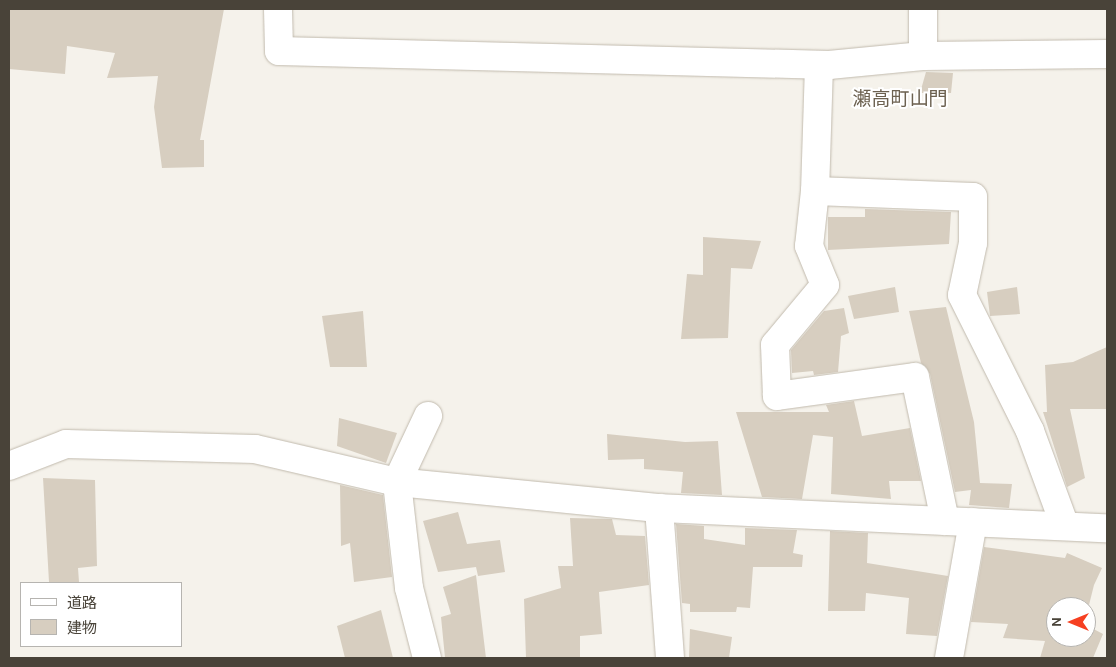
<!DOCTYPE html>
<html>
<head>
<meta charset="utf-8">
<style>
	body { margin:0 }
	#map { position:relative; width:1116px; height:667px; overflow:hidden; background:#f5f2eb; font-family:Karla,"Noto Sans JP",sans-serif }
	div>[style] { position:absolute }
	.building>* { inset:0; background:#d7cec0 }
	.roads { filter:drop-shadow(0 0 1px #c1baad) drop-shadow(0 0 1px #c1baad) }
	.street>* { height:28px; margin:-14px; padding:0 14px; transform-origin:14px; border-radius:14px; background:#fff }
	span { translate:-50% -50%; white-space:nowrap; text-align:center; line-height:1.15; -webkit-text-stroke:4px #fff; paint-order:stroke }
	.quarter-label { font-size:19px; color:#6c6150 }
	.frame { position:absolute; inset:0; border:10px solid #494339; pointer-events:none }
	.legend { position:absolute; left:20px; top:582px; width:162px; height:65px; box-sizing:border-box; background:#fff; border:1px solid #b6b4b0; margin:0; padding:6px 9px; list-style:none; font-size:15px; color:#494339 }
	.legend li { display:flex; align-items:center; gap:10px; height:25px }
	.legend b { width:25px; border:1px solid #b6b4b0 }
	.north { position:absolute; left:1046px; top:597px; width:50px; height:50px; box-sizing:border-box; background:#fff; border:1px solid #b6b4b0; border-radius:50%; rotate:270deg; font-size:14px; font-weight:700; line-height:20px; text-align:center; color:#494339 }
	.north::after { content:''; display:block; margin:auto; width:18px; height:22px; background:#f64021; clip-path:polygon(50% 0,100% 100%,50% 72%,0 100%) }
</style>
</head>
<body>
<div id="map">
	<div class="building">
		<div style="clip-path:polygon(9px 9px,224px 9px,200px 140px,204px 140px,204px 167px,162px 168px,154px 107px,158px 76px,107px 78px,115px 53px,67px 46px,65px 74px,9px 69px)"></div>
		<div style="clip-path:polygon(926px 72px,953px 73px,951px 93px,920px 93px)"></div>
		<div style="clip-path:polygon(865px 209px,951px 212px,949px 244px,828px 250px,828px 217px,865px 217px)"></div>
		<div style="clip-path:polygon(703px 237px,761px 241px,752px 269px,731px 268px,728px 338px,681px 339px,687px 274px,703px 275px)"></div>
		<div style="clip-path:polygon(895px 287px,899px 312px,854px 319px,848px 296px)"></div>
		<div style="clip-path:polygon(1017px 287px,1020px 314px,990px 316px,987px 292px)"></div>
		<div style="clip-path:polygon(946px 307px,974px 422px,980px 483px,1012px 484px,1009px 508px,969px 505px,971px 490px,955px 492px,930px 374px,921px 363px,909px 311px)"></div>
		<div style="clip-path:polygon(844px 308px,849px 333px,841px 336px,838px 372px,814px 375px,813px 371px,792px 373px,791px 350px,824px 311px)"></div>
		<div style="clip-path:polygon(363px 311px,367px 367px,330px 367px,322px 316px)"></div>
		<div style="clip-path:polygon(1107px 347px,1107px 409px,1070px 409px,1085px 478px,1067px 487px,1043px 412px,1047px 412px,1045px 365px,1073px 362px)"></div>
		<div style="clip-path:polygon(854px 401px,862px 436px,910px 428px,921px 481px,889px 481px,891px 499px,831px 494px,833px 437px,813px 435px,802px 499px,762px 497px,736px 412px,829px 412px,826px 405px)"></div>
		<div style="clip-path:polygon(339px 418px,397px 433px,386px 463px,337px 446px)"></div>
		<div style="clip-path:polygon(607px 434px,685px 442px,718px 441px,722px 495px,681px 493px,683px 472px,644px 469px,644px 459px,608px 460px)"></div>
		<div style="clip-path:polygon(43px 478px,95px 480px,97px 566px,78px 568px,79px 582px,49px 582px)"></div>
		<div style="clip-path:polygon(340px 485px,383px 495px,392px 577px,354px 582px,350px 543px,341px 546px)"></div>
		<div style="clip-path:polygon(458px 512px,467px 544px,500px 540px,505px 572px,478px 576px,476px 567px,438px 572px,423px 521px)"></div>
		<div style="clip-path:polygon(570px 518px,612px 519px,616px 535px,645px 536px,649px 585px,599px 592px,602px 634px,580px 636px,580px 658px,526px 658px,524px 599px,561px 588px,558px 566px,573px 566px)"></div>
		<div style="clip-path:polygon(676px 524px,704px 526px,704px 539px,745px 545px,745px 528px,797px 530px,793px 553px,803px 555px,802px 567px,753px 567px,750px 608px,737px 607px,736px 612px,690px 612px,690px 604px,682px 603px)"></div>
		<div style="clip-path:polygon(830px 531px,868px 533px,867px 563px,948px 576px,937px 636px,906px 634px,909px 598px,866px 593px,865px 611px,828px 611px)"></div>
		<div style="clip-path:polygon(984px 547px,1065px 558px,1067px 553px,1102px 568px,1094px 585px,1086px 617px,1086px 607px,1056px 607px,1056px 637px,1086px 637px,1086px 625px,1103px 634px,1093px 658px,1040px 658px,1045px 641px,1003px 638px,1008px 624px,971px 622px)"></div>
		<div style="clip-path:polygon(476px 575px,486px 658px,445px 658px,441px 617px,451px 614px,443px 587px)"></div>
		<div style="clip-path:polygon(381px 610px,393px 658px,345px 658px,337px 626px)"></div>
		<div style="clip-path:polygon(690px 629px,732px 637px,729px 658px,689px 658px)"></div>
	</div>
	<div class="roads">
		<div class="street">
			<div style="left:278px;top:9px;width:42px;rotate:88.6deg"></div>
			<div style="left:279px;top:51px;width:550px;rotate:1.46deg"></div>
			<div style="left:829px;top:65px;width:94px;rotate:-5.5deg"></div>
			<div style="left:923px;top:56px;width:184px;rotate:-0.6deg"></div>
			<div style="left:923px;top:9px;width:47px;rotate:90deg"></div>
			<div style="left:819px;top:65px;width:126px;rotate:91.8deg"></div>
			<div style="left:815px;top:191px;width:55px;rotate:96.2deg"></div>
			<div style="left:809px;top:246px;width:42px;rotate:67.7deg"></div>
			<div style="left:825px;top:285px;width:78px;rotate:129.8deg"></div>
			<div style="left:775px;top:345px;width:51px;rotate:87.8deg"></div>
			<div style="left:777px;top:396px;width:139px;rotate:-7.8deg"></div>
			<div style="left:915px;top:377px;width:147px;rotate:78.2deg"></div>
			<div style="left:815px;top:191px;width:158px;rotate:2.2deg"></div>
			<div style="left:973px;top:197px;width:46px;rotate:90deg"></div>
			<div style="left:973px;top:243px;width:53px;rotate:101.9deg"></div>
			<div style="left:962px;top:295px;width:152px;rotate:63.4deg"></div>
			<div style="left:1030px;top:431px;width:101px;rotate:69.8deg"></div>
			<div style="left:9px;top:466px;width:61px;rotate:-21.1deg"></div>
			<div style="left:66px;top:444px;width:189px;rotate:1.5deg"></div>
			<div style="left:255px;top:449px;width:146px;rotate:13.1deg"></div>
			<div style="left:397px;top:482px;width:263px;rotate:5.7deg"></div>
			<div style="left:659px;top:508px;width:448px;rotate:2.6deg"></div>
			<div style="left:659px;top:508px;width:150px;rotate:85.8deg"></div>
			<div style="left:427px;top:658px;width:72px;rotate:-104.4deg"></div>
			<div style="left:409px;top:588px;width:107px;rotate:-96.5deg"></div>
			<div style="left:397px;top:482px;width:73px;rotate:-64.8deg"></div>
			<div style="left:949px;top:658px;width:138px;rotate:-80deg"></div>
		</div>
	</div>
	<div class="quarter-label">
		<span style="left:900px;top:100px">瀬高町山門</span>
	</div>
	<div class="frame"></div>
	<ul class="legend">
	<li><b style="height:6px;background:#fff"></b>道路</li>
	<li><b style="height:14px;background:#d7cec0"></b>建物</li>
	</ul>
	<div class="north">N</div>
</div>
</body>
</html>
